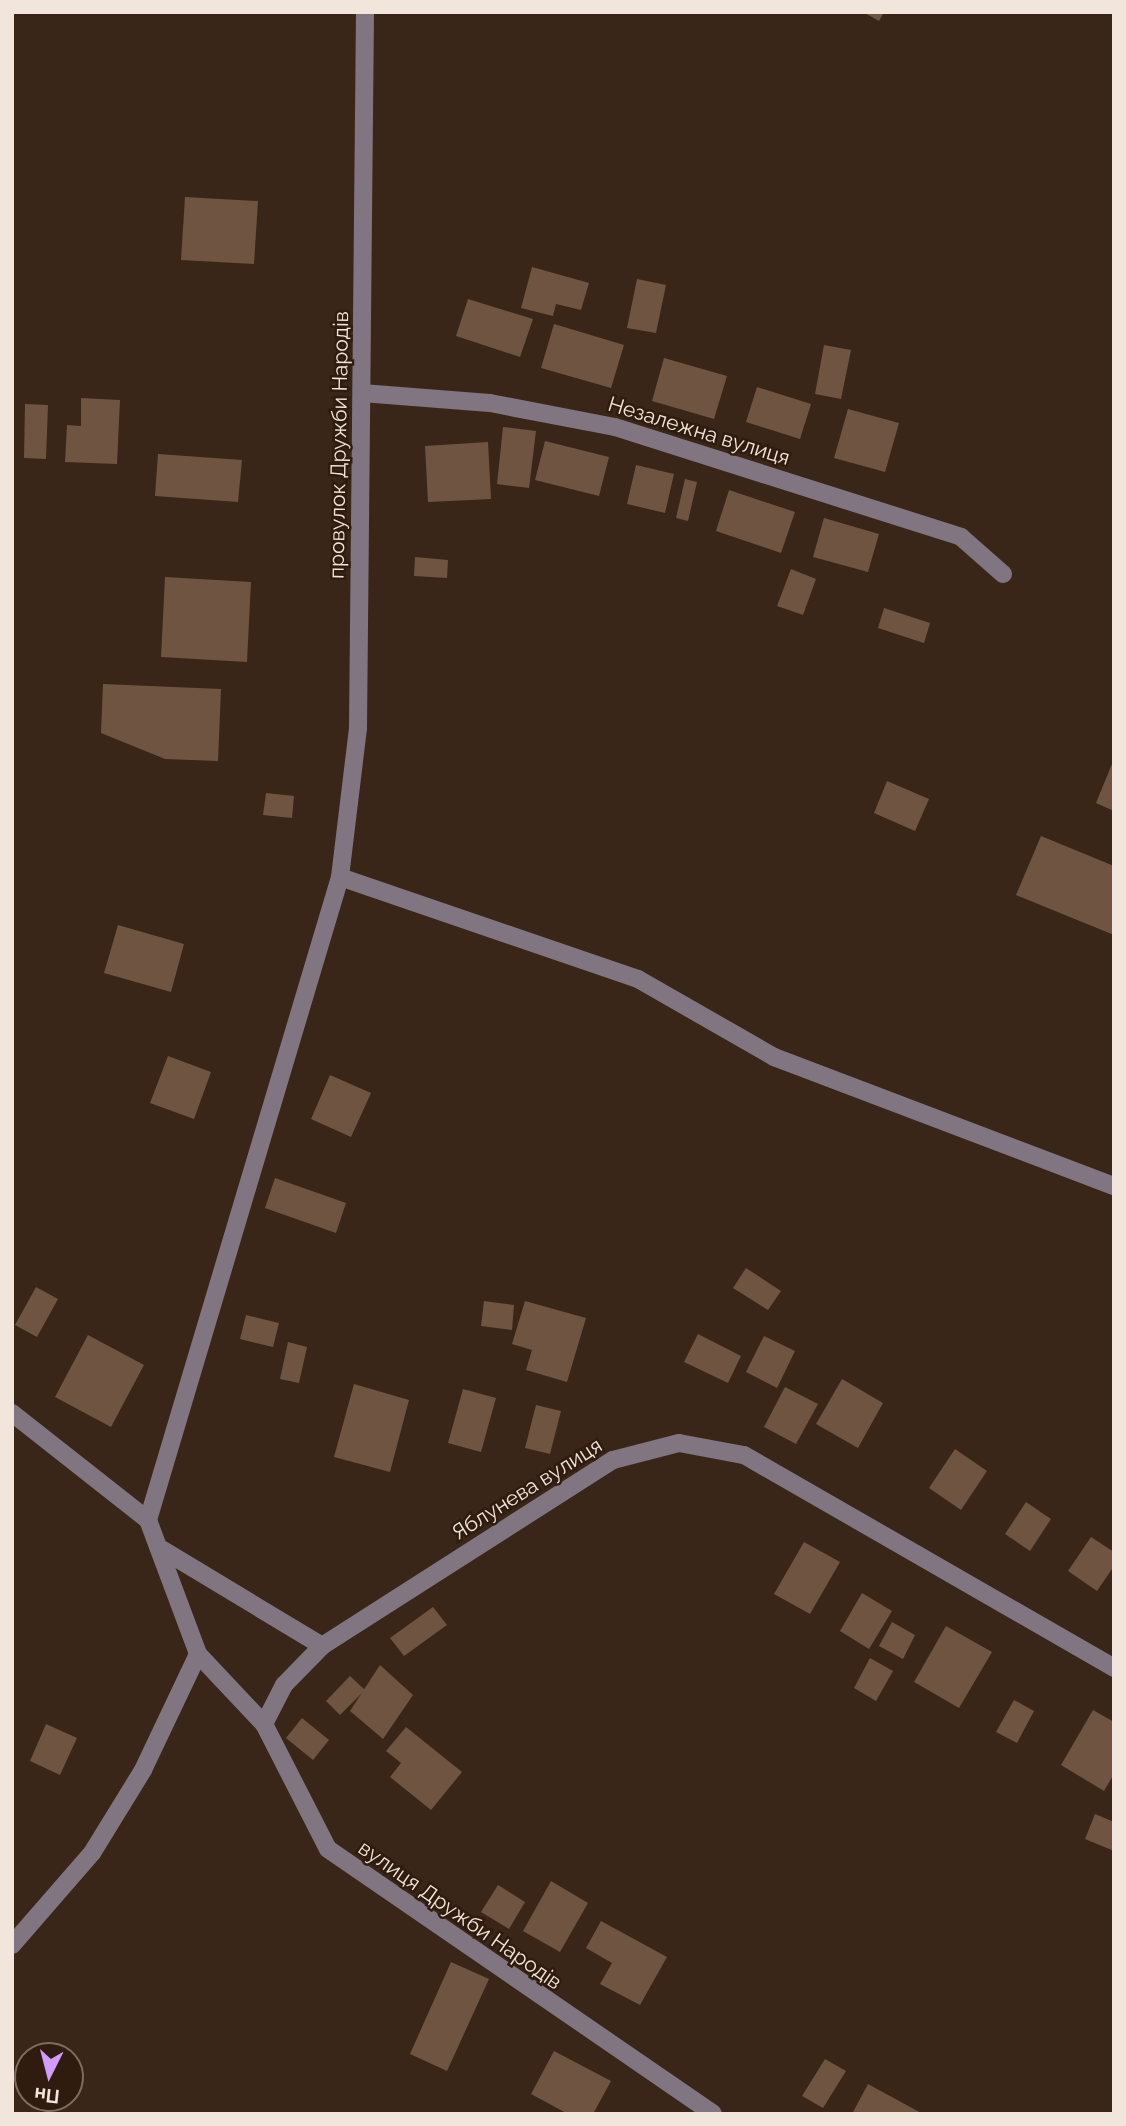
<!DOCTYPE html>
<html>
<head>
<meta charset="utf-8">
<style>
	body { margin:0 }
	#map { position:relative; width:1126px; height:2126px; overflow:hidden; background:#392618; font-family:Raleway,sans-serif }
	div>[style] { position:absolute }
	.building>* { inset:0; background:#6f5441 }
	.minor>* { height:18px; margin:-9px; padding:0 9px; transform-origin:9px; border-radius:9px; background:#807580 }
	span { translate:-50% -50%; white-space:nowrap; text-align:center; line-height:1.15; -webkit-text-stroke:5px #2f1c0e; paint-order:stroke }
	.street-label { font-size:21px; color:#f2e5dc }
	.frame { position:absolute; inset:0; border:14px solid #f2e5dc; pointer-events:none }
	.north { position:absolute; left:14px; top:2042px; width:70px; height:70px; box-sizing:border-box; background:#2f1c0e; border:2px solid #7d6c60; border-radius:50%; rotate:186deg; font-size:19px; font-weight:700; line-height:28px; text-align:center; color:#f2e5dc }
	.north::after { content:''; display:block; margin:auto; width:24px; height:32px; background:#d29cfd; clip-path:polygon(50% 0,100% 100%,50% 72%,0 100%) }
</style>
</head>
<body>
<div id="map">
	<div class="building">
		<div style="clip-path:polygon(863px 12px,884px 12px,879px 21px)"></div>
		<div style="clip-path:polygon(185px 197px,258px 201px,254px 264px,181px 260px)"></div>
		<div style="clip-path:polygon(532px 267px,589px 283px,581px 310px,556px 304px,553px 316px,521px 308px)"></div>
		<div style="clip-path:polygon(637px 279px,666px 285px,656px 333px,627px 328px)"></div>
		<div style="clip-path:polygon(468px 299px,533px 319px,520px 357px,456px 336px)"></div>
		<div style="clip-path:polygon(554px 324px,624px 345px,611px 388px,541px 368px)"></div>
		<div style="clip-path:polygon(824px 345px,851px 350px,841px 399px,815px 394px)"></div>
		<div style="clip-path:polygon(664px 358px,727px 376px,714px 419px,652px 401px)"></div>
		<div style="clip-path:polygon(757px 387px,811px 404px,800px 439px,746px 422px)"></div>
		<div style="clip-path:polygon(81px 398px,120px 400px,117px 464px,65px 462px,67px 425px,81px 426px)"></div>
		<div style="clip-path:polygon(25px 404px,48px 405px,46px 459px,24px 458px)"></div>
		<div style="clip-path:polygon(848px 409px,899px 423px,885px 472px,834px 458px)"></div>
		<div style="clip-path:polygon(503px 427px,536px 431px,529px 488px,497px 484px)"></div>
		<div style="clip-path:polygon(545px 441px,609px 457px,599px 496px,535px 480px)"></div>
		<div style="clip-path:polygon(488px 442px,491px 499px,428px 502px,425px 446px)"></div>
		<div style="clip-path:polygon(158px 454px,242px 460px,238px 502px,155px 496px)"></div>
		<div style="clip-path:polygon(636px 465px,674px 474px,665px 513px,627px 504px)"></div>
		<div style="clip-path:polygon(685px 479px,697px 482px,688px 521px,676px 518px)"></div>
		<div style="clip-path:polygon(729px 490px,795px 512px,781px 553px,716px 531px)"></div>
		<div style="clip-path:polygon(824px 518px,879px 534px,868px 572px,813px 557px)"></div>
		<div style="clip-path:polygon(415px 557px,448px 560px,447px 578px,414px 576px)"></div>
		<div style="clip-path:polygon(791px 569px,816px 579px,803px 615px,777px 606px)"></div>
		<div style="clip-path:polygon(165px 577px,251px 582px,247px 662px,161px 657px)"></div>
		<div style="clip-path:polygon(884px 608px,930px 623px,924px 643px,878px 628px)"></div>
		<div style="clip-path:polygon(103px 684px,221px 689px,218px 761px,165px 759px,101px 733px)"></div>
		<div style="clip-path:polygon(1114px 759px,1114px 811px,1096px 803px)"></div>
		<div style="clip-path:polygon(887px 781px,929px 799px,915px 831px,874px 813px)"></div>
		<div style="clip-path:polygon(266px 793px,294px 796px,292px 818px,263px 815px)"></div>
		<div style="clip-path:polygon(1041px 836px,1114px 866px,1114px 935px,1016px 895px)"></div>
		<div style="clip-path:polygon(118px 925px,184px 944px,171px 992px,104px 973px)"></div>
		<div style="clip-path:polygon(168px 1056px,211px 1072px,194px 1119px,150px 1103px)"></div>
		<div style="clip-path:polygon(330px 1075px,371px 1093px,351px 1137px,311px 1119px)"></div>
		<div style="clip-path:polygon(275px 1178px,346px 1203px,336px 1233px,265px 1208px)"></div>
		<div style="clip-path:polygon(746px 1268px,781px 1291px,768px 1310px,733px 1288px)"></div>
		<div style="clip-path:polygon(36px 1287px,58px 1299px,37px 1337px,15px 1325px)"></div>
		<div style="clip-path:polygon(484px 1301px,514px 1305px,512px 1330px,481px 1326px)"></div>
		<div style="clip-path:polygon(525px 1301px,586px 1318px,567px 1382px,526px 1370px,532px 1350px,512px 1344px)"></div>
		<div style="clip-path:polygon(246px 1315px,279px 1323px,273px 1347px,240px 1339px)"></div>
		<div style="clip-path:polygon(698px 1334px,741px 1356px,728px 1383px,684px 1362px)"></div>
		<div style="clip-path:polygon(88px 1335px,144px 1365px,111px 1427px,55px 1397px)"></div>
		<div style="clip-path:polygon(764px 1336px,795px 1351px,777px 1388px,746px 1372px)"></div>
		<div style="clip-path:polygon(288px 1342px,307px 1347px,299px 1383px,280px 1379px)"></div>
		<div style="clip-path:polygon(842px 1379px,883px 1403px,858px 1448px,816px 1424px)"></div>
		<div style="clip-path:polygon(354px 1384px,409px 1400px,390px 1472px,334px 1457px)"></div>
		<div style="clip-path:polygon(785px 1387px,818px 1404px,796px 1444px,764px 1427px)"></div>
		<div style="clip-path:polygon(463px 1389px,496px 1398px,481px 1452px,448px 1443px)"></div>
		<div style="clip-path:polygon(536px 1405px,561px 1411px,550px 1454px,525px 1448px)"></div>
		<div style="clip-path:polygon(955px 1449px,987px 1471px,961px 1510px,929px 1488px)"></div>
		<div style="clip-path:polygon(1026px 1502px,1051px 1519px,1030px 1551px,1005px 1534px)"></div>
		<div style="clip-path:polygon(1091px 1537px,1114px 1552px,1114px 1566px,1097px 1591px,1068px 1571px)"></div>
		<div style="clip-path:polygon(804px 1542px,840px 1562px,810px 1614px,774px 1594px)"></div>
		<div style="clip-path:polygon(862px 1593px,892px 1611px,869px 1649px,840px 1631px)"></div>
		<div style="clip-path:polygon(433px 1607px,447px 1625px,404px 1656px,390px 1638px)"></div>
		<div style="clip-path:polygon(892px 1622px,915px 1635px,903px 1659px,879px 1646px)"></div>
		<div style="clip-path:polygon(946px 1626px,992px 1652px,959px 1708px,914px 1682px)"></div>
		<div style="clip-path:polygon(870px 1658px,893px 1671px,876px 1701px,854px 1688px)"></div>
		<div style="clip-path:polygon(380px 1665px,413px 1695px,383px 1739px,350px 1711px)"></div>
		<div style="clip-path:polygon(350px 1676px,365px 1690px,340px 1715px,326px 1701px)"></div>
		<div style="clip-path:polygon(1014px 1700px,1034px 1711px,1017px 1743px,996px 1732px)"></div>
		<div style="clip-path:polygon(1093px 1710px,1114px 1722px,1114px 1774px,1104px 1791px,1061px 1765px)"></div>
		<div style="clip-path:polygon(302px 1718px,329px 1740px,313px 1760px,286px 1738px)"></div>
		<div style="clip-path:polygon(46px 1724px,77px 1738px,60px 1775px,30px 1761px)"></div>
		<div style="clip-path:polygon(406px 1727px,462px 1772px,431px 1810px,390px 1777px,401px 1763px,386px 1751px)"></div>
		<div style="clip-path:polygon(1095px 1814px,1114px 1822px,1114px 1851px,1085px 1839px)"></div>
		<div style="clip-path:polygon(551px 1881px,588px 1903px,560px 1952px,523px 1931px)"></div>
		<div style="clip-path:polygon(498px 1885px,525px 1902px,509px 1929px,481px 1912px)"></div>
		<div style="clip-path:polygon(601px 1921px,667px 1957px,640px 2005px,600px 1984px,612px 1963px,586px 1948px)"></div>
		<div style="clip-path:polygon(451px 1962px,489px 1979px,447px 2071px,410px 2054px)"></div>
		<div style="clip-path:polygon(554px 2051px,611px 2081px,593px 2114px,568px 2114px,531px 2094px)"></div>
		<div style="clip-path:polygon(825px 2059px,846px 2071px,823px 2108px,802px 2096px)"></div>
		<div style="clip-path:polygon(868px 2084px,923px 2114px,852px 2114px)"></div>
	</div>
	<div class="minor">
		<div style="left:362px;top:393px;width:128px;rotate:4.5deg"></div>
		<div style="left:490px;top:403px;width:127px;rotate:10.9deg"></div>
		<div style="left:615px;top:427px;width:363px;rotate:17.6deg"></div>
		<div style="left:961px;top:537px;width:56px;rotate:41.4deg"></div>
		<div style="left:340px;top:877px;width:315px;rotate:18.9deg"></div>
		<div style="left:638px;top:979px;width:157px;rotate:29.8deg"></div>
		<div style="left:774px;top:1057px;width:364px;rotate:20.8deg"></div>
		<div style="left:12px;top:1413px;width:173px;rotate:38.2deg"></div>
		<div style="left:148px;top:1520px;width:143px;rotate:69.5deg"></div>
		<div style="left:198px;top:1654px;width:96px;rotate:46.7deg"></div>
		<div style="left:264px;top:1724px;width:140px;rotate:62.9deg"></div>
		<div style="left:328px;top:1849px;width:467px;rotate:34.5deg"></div>
		<div style="left:148px;top:1520px;width:671px;rotate:-73.37deg"></div>
		<div style="left:340px;top:877px;width:150px;rotate:-83.1deg"></div>
		<div style="left:358px;top:728px;width:716px;rotate:-89.44deg"></div>
		<div style="left:163px;top:1550px;width:186px;rotate:31.1deg"></div>
		<div style="left:264px;top:1724px;width:44px;rotate:-62.9deg"></div>
		<div style="left:284px;top:1685px;width:54px;rotate:-45.7deg"></div>
		<div style="left:322px;top:1646px;width:345px;rotate:-32.6deg"></div>
		<div style="left:613px;top:1460px;width:68px;rotate:-14.4deg"></div>
		<div style="left:679px;top:1443px;width:66px;rotate:10.5deg"></div>
		<div style="left:744px;top:1455px;width:427px;rotate:29.9deg"></div>
		<div style="left:12px;top:1945px;width:122px;rotate:-49deg"></div>
		<div style="left:92px;top:1853px;width:97px;rotate:-58.4deg"></div>
		<div style="left:143px;top:1770px;width:128px;rotate:-64.6deg"></div>
	</div>
	<div class="street-label">
		<span style="left:699px;top:431px;rotate:17deg">Незалежна вулиця</span>
		<span style="left:339px;top:445px;rotate:-89deg">провулок Дружби Народів</span>
		<span style="left:527px;top:1489px;rotate:-32deg">Яблунева вулиця</span>
		<span style="left:460px;top:1915px;rotate:35deg">вулиця Дружби Народів</span>
	</div>
	<div class="frame"></div>
	<div class="north">Пн</div>
</div>
</body>
</html>
